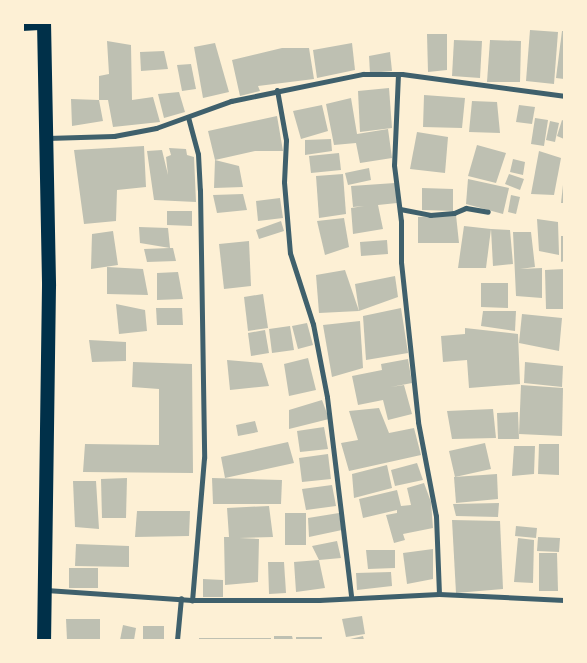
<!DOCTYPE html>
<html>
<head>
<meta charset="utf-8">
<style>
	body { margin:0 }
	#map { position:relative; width:587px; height:663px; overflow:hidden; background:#fdf0d5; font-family:Figtree,sans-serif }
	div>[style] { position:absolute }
	.building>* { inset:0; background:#bec0b2 }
	.minor>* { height:5px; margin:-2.5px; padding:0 2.5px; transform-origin:2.5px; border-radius:2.5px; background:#3f606c }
	.trunk>* { height:14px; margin:-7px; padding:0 7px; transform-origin:7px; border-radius:7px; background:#003049 }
	span { translate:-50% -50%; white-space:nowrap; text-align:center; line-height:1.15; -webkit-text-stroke:4px #fdf0d5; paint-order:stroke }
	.frame { position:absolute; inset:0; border:24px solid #fdf0d5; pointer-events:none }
</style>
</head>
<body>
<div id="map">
	<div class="building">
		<div style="clip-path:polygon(530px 30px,558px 32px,554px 84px,526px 81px)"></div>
		<div style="clip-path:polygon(562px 31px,564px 31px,564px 79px,556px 78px)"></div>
		<div style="clip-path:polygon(427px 34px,447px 34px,447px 70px,428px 72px)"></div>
		<div style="clip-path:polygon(454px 40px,482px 41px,480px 78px,452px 76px)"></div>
		<div style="clip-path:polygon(490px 40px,521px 41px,520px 82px,487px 82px)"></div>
		<div style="clip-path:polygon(107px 41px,131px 45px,132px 100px,153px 97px,160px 122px,113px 127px,108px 100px,99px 100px,103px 121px,72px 126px,71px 99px,99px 100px,99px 76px,109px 74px)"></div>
		<div style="clip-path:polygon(215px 43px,229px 92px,203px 98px,194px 47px)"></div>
		<div style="clip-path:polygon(352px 43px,355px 70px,317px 78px,313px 50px)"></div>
		<div style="clip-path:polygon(282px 48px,309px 48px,314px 79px,258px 86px,260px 91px,240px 96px,232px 60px)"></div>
		<div style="clip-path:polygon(164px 51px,168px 69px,141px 71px,140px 52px)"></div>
		<div style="clip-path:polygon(390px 52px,392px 71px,370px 73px,369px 56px)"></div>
		<div style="clip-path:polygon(191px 64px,196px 89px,182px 91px,177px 65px)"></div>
		<div style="clip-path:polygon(389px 88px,392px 128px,360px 132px,358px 91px)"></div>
		<div style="clip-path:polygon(179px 92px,185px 112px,164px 118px,158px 94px)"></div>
		<div style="clip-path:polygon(424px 95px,465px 98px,462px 128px,423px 127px)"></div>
		<div style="clip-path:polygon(351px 98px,357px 134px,388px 129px,392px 158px,360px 163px,356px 143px,334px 145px,326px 104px)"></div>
		<div style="clip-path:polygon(472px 101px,497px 102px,500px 133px,469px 132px)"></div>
		<div style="clip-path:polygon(322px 105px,328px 131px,301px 139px,293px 111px)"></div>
		<div style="clip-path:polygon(519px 105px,535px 107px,532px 124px,516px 122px)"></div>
		<div style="clip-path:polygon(277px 116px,283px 151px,255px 151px,215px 160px,239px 166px,243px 187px,214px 188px,215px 160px,208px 131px)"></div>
		<div style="clip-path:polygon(535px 118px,548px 120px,544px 146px,531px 144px)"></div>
		<div style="clip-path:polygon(562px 120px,564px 121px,564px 139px,557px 136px)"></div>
		<div style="clip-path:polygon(550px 121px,559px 123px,555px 142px,546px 140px)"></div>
		<div style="clip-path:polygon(417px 132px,448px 137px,445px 173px,410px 169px)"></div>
		<div style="clip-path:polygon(331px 139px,332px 151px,305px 155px,305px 140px)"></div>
		<div style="clip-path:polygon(477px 145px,506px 153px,496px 183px,468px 176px)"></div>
		<div style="clip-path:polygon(144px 146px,146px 187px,117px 190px,116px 221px,84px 224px,74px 150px)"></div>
		<div style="clip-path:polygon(169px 148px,186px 149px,187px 155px,194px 157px,196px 202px,154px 200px,147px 151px,162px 150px,168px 175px,166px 157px,171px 155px)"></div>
		<div style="clip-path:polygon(539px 151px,561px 158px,554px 195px,531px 194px)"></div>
		<div style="clip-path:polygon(339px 153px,341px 170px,311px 173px,309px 156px)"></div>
		<div style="clip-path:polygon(513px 159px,525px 162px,523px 175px,510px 172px)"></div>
		<div style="clip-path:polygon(369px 168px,371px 180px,348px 185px,345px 173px)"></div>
		<div style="clip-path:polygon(343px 174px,346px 214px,319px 218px,316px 176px)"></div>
		<div style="clip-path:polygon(509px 174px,524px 179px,520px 190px,505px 184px)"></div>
		<div style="clip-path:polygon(468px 179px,509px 188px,503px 214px,466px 204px)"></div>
		<div style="clip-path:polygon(395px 183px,397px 203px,378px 205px,383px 229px,353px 234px,351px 208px,364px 206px,353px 207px,351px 186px)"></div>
		<div style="clip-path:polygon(563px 185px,564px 185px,564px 203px,561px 203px)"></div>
		<div style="clip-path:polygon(422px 188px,453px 189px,453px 211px,422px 210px)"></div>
		<div style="clip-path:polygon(243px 194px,247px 210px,217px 213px,213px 195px)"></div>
		<div style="clip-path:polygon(511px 195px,520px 197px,516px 214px,508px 212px)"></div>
		<div style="clip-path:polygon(280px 198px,283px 218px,258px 221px,256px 201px)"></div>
		<div style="clip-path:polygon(167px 211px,192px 211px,192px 226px,167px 225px)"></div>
		<div style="clip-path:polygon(456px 215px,459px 243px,418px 243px,418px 217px)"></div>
		<div style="clip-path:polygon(344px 218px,349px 247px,325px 255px,317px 221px)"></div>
		<div style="clip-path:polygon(537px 219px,558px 222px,559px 255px,539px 251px)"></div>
		<div style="clip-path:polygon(281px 221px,284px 231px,259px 239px,256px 230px)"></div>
		<div style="clip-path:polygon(464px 226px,491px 229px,486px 268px,458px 268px)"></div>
		<div style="clip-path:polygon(139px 227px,168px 228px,170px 248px,140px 243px)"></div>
		<div style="clip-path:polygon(491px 229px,510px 230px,513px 264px,493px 266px)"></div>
		<div style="clip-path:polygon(113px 231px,118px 265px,91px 269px,92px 234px)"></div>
		<div style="clip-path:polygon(513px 232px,531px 232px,535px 267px,520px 269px,542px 268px,542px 298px,516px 296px)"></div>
		<div style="clip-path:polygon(561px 236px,564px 236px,564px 261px,561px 262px)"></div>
		<div style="clip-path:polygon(387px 240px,388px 254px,361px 256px,360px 242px)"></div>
		<div style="clip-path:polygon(249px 241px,251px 286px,224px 289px,219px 244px)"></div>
		<div style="clip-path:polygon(170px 248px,173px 248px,176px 261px,147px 262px,144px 249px)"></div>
		<div style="clip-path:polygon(107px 267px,143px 269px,148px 295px,107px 294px)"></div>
		<div style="clip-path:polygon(564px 269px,564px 309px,546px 309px,545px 270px)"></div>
		<div style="clip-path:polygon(345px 270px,359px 311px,319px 313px,316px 275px)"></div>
		<div style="clip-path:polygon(178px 272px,183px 299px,157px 300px,157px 273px)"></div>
		<div style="clip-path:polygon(395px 276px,398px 297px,359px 311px,355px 284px)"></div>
		<div style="clip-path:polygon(481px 283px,508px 283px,508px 308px,481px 307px)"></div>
		<div style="clip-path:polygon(263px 294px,268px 328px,248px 331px,244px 297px)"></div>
		<div style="clip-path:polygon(116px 304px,145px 310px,147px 331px,119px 334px)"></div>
		<div style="clip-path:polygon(156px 308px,182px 308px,183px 325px,157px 325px)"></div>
		<div style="clip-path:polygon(401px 308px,408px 353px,366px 360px,363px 316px)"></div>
		<div style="clip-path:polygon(483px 311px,516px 311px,515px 331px,481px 326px)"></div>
		<div style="clip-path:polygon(522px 314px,562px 318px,559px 351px,519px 343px)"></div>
		<div style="clip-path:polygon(360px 321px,363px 368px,332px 377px,323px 325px)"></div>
		<div style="clip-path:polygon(307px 323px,313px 345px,298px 349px,292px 326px)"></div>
		<div style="clip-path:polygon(290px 326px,294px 350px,272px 353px,269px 329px)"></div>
		<div style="clip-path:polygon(465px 328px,518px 334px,520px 384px,469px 388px,467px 360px,443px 362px,441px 336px,465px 334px)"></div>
		<div style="clip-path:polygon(265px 330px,269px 353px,251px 356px,248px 333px)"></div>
		<div style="clip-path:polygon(89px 340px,126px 342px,126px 361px,92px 362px)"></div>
		<div style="clip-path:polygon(308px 358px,316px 390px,289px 396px,284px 364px)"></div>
		<div style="clip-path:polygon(408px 359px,412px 383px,391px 387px,404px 385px,412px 414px,388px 420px,383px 400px,358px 405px,352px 376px,382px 370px,381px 364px)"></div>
		<div style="clip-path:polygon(227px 360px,262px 363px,269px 386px,230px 390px)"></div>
		<div style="clip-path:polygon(133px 362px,192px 364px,193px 473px,83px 472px,85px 444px,159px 445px,159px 389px,132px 387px)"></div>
		<div style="clip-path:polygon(525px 362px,563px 366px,562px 387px,524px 383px)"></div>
		<div style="clip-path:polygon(521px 385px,563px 388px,562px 436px,519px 434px)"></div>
		<div style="clip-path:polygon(322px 400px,329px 419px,289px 429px,289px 410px)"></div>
		<div style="clip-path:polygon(379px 408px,389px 433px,414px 428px,421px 455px,349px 471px,341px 443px,358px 440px,349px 411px)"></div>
		<div style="clip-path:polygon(493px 409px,496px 438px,452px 439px,447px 411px)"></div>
		<div style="clip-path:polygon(518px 412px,519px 439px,498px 439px,497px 413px)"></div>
		<div style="clip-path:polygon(255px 421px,258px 432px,238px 436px,236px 425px)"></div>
		<div style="clip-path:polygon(324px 427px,328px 449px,300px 452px,297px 431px)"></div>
		<div style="clip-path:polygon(288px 442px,294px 463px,225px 478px,221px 457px)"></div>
		<div style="clip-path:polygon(485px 443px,491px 469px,455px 477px,449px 451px)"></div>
		<div style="clip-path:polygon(539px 444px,559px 444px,559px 475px,538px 474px)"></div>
		<div style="clip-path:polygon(514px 446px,535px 446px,534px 474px,512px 476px)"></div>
		<div style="clip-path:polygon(328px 454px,331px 479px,302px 482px,299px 458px)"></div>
		<div style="clip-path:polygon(417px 463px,423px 480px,395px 486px,391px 470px)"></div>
		<div style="clip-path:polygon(387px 465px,392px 488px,354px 498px,352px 474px)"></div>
		<div style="clip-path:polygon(497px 474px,498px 499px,456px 503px,454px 477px)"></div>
		<div style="clip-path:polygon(127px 478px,126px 518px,102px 518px,101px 479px)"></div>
		<div style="clip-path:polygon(212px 478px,282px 480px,281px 504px,213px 504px)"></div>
		<div style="clip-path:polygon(73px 481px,96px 481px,99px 529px,75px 527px)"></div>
		<div style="clip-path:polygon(424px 483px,431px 502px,433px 528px,403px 534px,405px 540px,394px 543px,386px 515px,397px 513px,397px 510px,363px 518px,359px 499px,397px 490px,401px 506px,411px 505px,407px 488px)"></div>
		<div style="clip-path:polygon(332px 485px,336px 506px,306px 510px,302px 489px)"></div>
		<div style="clip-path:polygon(499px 503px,498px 517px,456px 516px,453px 504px)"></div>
		<div style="clip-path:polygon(269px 506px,273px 537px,239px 538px,259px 539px,258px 582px,225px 585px,224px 537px,229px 537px,227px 508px)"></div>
		<div style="clip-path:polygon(137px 511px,190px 511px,189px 536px,135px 537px)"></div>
		<div style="clip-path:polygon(285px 513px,306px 513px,306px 545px,285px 545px)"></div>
		<div style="clip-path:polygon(339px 513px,342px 530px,309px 537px,308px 518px)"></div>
		<div style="clip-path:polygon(452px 520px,500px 521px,503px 589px,456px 593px)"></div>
		<div style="clip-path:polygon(516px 526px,537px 528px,536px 538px,515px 536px)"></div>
		<div style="clip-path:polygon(538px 537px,560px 538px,559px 552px,537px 551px)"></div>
		<div style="clip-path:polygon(518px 538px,534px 540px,533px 583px,514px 582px)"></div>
		<div style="clip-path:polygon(337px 541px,341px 558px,319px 560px,325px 588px,296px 592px,294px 562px,319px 560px,312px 546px)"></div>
		<div style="clip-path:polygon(76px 544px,129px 546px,129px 567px,75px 566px)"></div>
		<div style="clip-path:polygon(433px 549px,433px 579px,407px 584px,403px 553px)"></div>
		<div style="clip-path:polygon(366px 550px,395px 550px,395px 568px,368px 569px)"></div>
		<div style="clip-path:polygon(539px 553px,557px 553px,558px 591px,539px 591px)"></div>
		<div style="clip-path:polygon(268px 562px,284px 562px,286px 593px,269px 594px)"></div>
		<div style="clip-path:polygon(69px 568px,98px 568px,98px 588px,69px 588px)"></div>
		<div style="clip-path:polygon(391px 572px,392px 586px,357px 590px,356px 573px)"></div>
		<div style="clip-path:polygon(203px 579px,223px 580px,223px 597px,203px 597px)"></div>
		<div style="clip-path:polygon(362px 616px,365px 634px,346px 637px,342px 619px)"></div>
		<div style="clip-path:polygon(66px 619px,100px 619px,100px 640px,67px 640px)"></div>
		<div style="clip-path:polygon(123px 625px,136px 628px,134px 640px,120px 640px)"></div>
		<div style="clip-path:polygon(143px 626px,164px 626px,164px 640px,143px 640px)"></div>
		<div style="clip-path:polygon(274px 636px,292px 636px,293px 640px,274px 640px)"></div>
		<div style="clip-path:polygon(363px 636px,364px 640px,346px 640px)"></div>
		<div style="clip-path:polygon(296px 637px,322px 637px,322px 640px,296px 640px)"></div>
		<div style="clip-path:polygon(199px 638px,271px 638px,271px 640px,199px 640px)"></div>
	</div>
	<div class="minor">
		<div style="left:398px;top:74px;width:91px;rotate:92.5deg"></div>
		<div style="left:394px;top:165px;width:56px;rotate:82.9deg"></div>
		<div style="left:401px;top:221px;width:41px;rotate:90deg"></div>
		<div style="left:401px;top:262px;width:161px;rotate:83.9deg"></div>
		<div style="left:418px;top:422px;width:96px;rotate:79.2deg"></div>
		<div style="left:436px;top:516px;width:78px;rotate:87.8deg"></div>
		<div style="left:277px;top:90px;width:51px;rotate:79.8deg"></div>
		<div style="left:286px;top:140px;width:42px;rotate:92.7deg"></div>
		<div style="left:284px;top:182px;width:71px;rotate:85.2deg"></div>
		<div style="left:290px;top:253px;width:75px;rotate:72.1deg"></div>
		<div style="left:313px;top:324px;width:74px;rotate:79.1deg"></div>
		<div style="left:327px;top:397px;width:200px;rotate:83.1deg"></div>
		<div style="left:188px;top:117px;width:38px;rotate:75deg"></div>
		<div style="left:198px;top:154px;width:36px;rotate:87deg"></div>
		<div style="left:200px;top:190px;width:268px;rotate:89.1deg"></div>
		<div style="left:204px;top:458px;width:143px;rotate:94.8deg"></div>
		<div style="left:47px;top:138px;width:67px;rotate:-1.7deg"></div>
		<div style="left:114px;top:136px;width:43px;rotate:-10.8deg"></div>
		<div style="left:156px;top:128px;width:80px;rotate:-19.8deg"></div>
		<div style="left:231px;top:101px;width:135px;rotate:-11.6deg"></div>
		<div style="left:363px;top:74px;width:39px"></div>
		<div style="left:402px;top:74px;width:163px;rotate:7.7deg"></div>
		<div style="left:400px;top:209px;width:31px;rotate:11deg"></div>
		<div style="left:430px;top:215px;width:24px;rotate:-5deg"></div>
		<div style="left:454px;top:213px;width:13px;rotate:-23deg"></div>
		<div style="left:466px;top:208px;width:22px;rotate:10deg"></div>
		<div style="left:46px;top:590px;width:146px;rotate:3.9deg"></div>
		<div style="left:192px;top:600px;width:127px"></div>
		<div style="left:319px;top:600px;width:120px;rotate:-2.9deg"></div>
		<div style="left:439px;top:594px;width:125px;rotate:2.7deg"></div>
		<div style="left:177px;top:640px;width:42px;rotate:-84.6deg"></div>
	</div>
	<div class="trunk">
		<div style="left:44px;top:22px;width:264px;rotate:88.9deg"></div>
		<div style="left:49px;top:286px;width:354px;rotate:90.8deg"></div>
		<div style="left:22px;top:24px;width:22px;rotate:-3deg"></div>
	</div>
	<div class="frame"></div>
</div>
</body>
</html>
